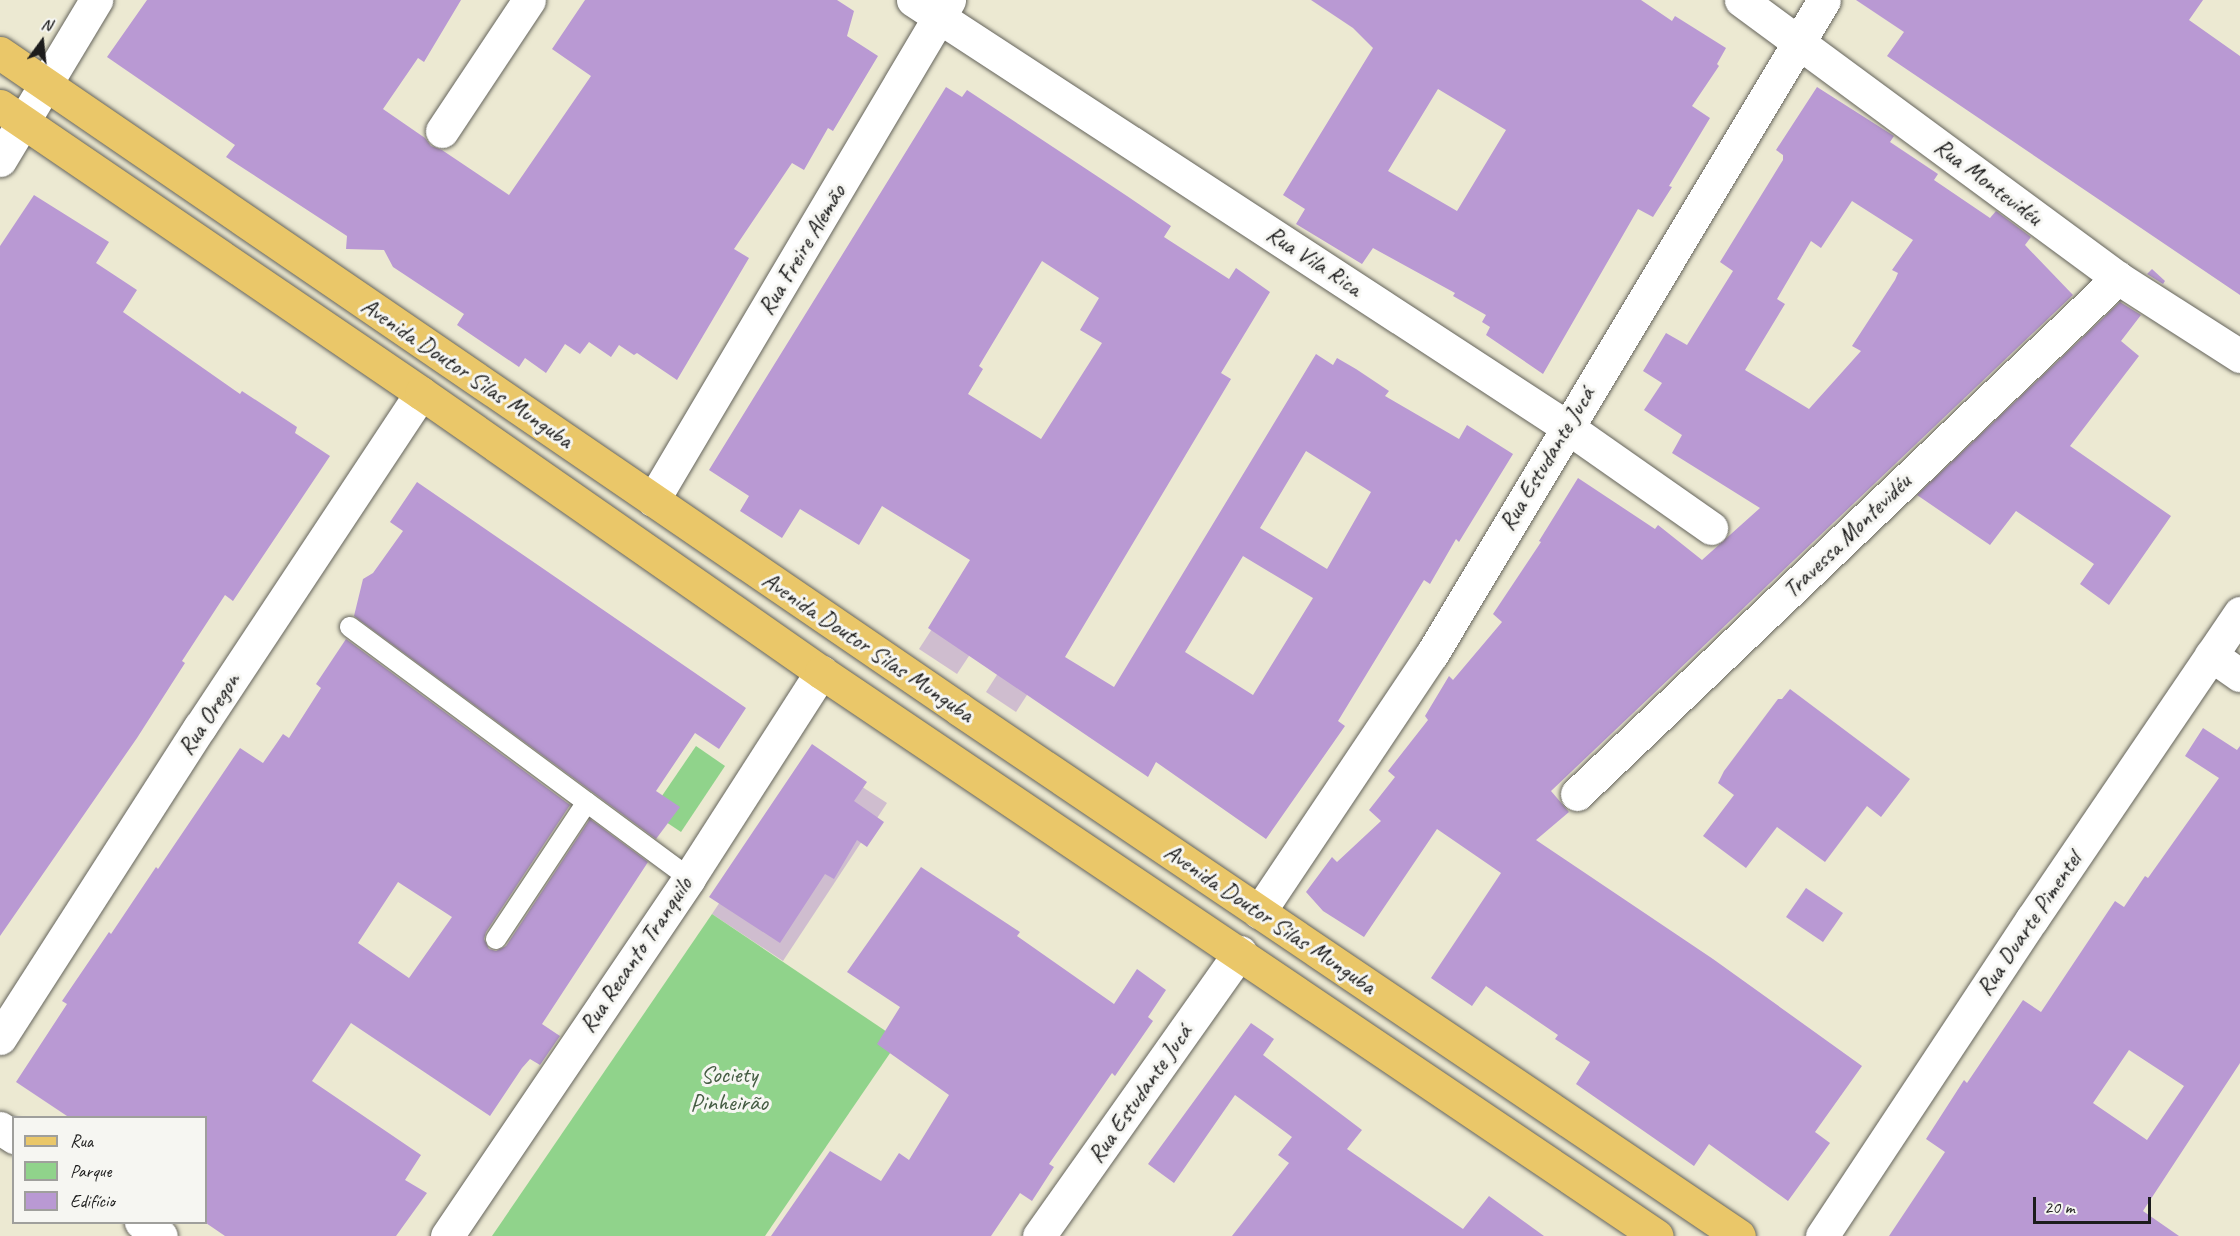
<!DOCTYPE html>
<html>
<head>
<meta charset="utf-8">
<style>
	body { margin:0 }
	#map { position:relative; width:2240px; height:1236px; overflow:hidden; background:#ece9d2; font-family:Caveat,sans-serif }
	div>[style] { position:absolute }
	.industrial>* { inset:0; background:#cfbdcf }
	.green>* { inset:0; background:#90d38b }
	.building>* { inset:0; background:#b999d3 }
	.roads { filter:drop-shadow(0 0 2px #65645c) drop-shadow(0 0 2px #65645c) }
	.service>* { height:20px; margin:-10px; padding:0 10px; transform-origin:10px; border-radius:10px; background:#fff }
	.minor>* { height:33px; margin:-16.5px; padding:0 16.5px; transform-origin:16.5px; border-radius:16.5px; background:#fff }
	.primary>* { height:33px; margin:-16.5px; padding:0 16.5px; transform-origin:16.5px; border-radius:16.5px; background:#eac769 }
	span { translate:-50% -50%; white-space:nowrap; text-align:center; line-height:1.15; -webkit-text-stroke:6px #f6f6f2; paint-order:stroke }
	.street-label { font-size:24px; color:#1c1c1c }
	.park-label { font-size:24px; color:#455c43 }
	.legend { position:absolute; left:12px; top:1116px; width:195px; height:108px; box-sizing:border-box; background:#f6f6f2; border:2px solid #9f9f9c; margin:0; padding:8px 10px; list-style:none; font-size:18px; color:#1c1c1c }
	.legend li { display:flex; align-items:center; gap:12px; height:30px }
	.legend b { width:30px; border:2px solid #9f9f9c }
	.north { position:absolute; left:12px; top:12px; width:60px; height:60px; -webkit-text-stroke:4px #f6f6f2; paint-order:stroke; rotate:15deg; font-size:16px; font-weight:700; line-height:24px; text-align:center; color:#1c1c1c }
	.north::after { content:''; display:block; margin:auto; width:21px; height:27px; background:#1c1c1c; clip-path:polygon(50% 0,100% 100%,50% 72%,0 100%) }
	.scale { position:absolute; left:2033px; top:1197px; width:118px; height:27px; box-sizing:border-box; border:3px solid #1c1c1c; border-top:0; padding-left:8px; font-size:18px; line-height:21px; white-space:nowrap; color:#1c1c1c; -webkit-text-stroke:4px #f6f6f2; paint-order:stroke }
</style>
</head>
<body>
<div id="map">
	<div class="industrial">
		<div style="clip-path:polygon(965px 578px,1004px 603px,957px 674px,919px 649px)"></div>
		<div style="clip-path:polygon(1041px 606px,1072px 625px,1016px 712px,986px 692px)"></div>
		<div style="clip-path:polygon(816px 757px,887px 803px,783px 961px,712px 914px)"></div>
	</div>
	<div class="green">
		<div style="clip-path:polygon(696px 746px,725px 766px,681px 832px,651px 812px)"></div>
		<div style="clip-path:polygon(712px 914px,899px 1040px,765px 1236px,492px 1236px)"></div>
	</div>
	<div class="building">
		<div style="clip-path:polygon(147px 0,461px 0,424px 62px,418px 58px,383px 109px,425px 138px,431px 146px,442px 150px,509px 195px,591px 76px,552px 49px,585px 0,837px 0,854px 11px,847px 36px,878px 56px,833px 131px,828px 128px,804px 170px,792px 163px,734px 249px,749px 258px,677px 380px,637px 353px,634px 355px,619px 345px,611px 357px,589px 342px,580px 354px,565px 344px,546px 373px,525px 358px,519px 367px,457px 325px,464px 314px,393px 267px,384px 250px,346px 249px,347px 236px,226px 157px,235px 145px,107px 57px)"></div>
		<div style="clip-path:polygon(evenodd,1311px 0,1641px 0,1672px 21px,1675px 16px,1726px 48px,1717px 64px,1719px 66px,1692px 106px,1710px 118px,1669px 186px,1672px 187px,1653px 217px,1638px 209px,1543px 374px,1486px 335px,1490px 327px,1482px 322px,1486px 315px,1453px 296px,1455px 293px,1373px 248px,1362px 264px,1296px 224px,1305px 209px,1283px 195px,1373px 48px,1353px 28px,1311px 0,1438px 89px,1506px 130px,1457px 211px,1388px 171px,1438px 89px)"></div>
		<div style="clip-path:polygon(1856px 0,2203px 0,2189px 20px,2240px 56px,2240px 295px,1887px 56px,1904px 32px)"></div>
		<div style="clip-path:polygon(evenodd,946px 87px,962px 97px,967px 90px,1127px 196px,1171px 226px,1164px 237px,1229px 279px,1236px 268px,1270px 292px,1221px 373px,1231px 379px,1065px 657px,1114px 687px,1316px 354px,1333px 365px,1337px 358px,1356px 369px,1389px 391px,1385px 396px,1459px 439px,1467px 425px,1513px 454px,1459px 542px,1456px 539px,1430px 584px,1424px 580px,1338px 721px,1345px 726px,1266px 839px,1156px 762px,1148px 777px,928px 628px,970px 560px,882px 506px,859px 545px,800px 509px,782px 538px,740px 511px,749px 496px,709px 470px,946px 87px,1042px 261px,1099px 298px,1080px 330px,1102px 343px,1041px 439px,968px 394px,983px 369px,979px 366px,1042px 261px,946px 87px,1306px 451px,1371px 492px,1327px 569px,1260px 528px,1306px 451px,946px 87px,1243px 556px,1313px 598px,1253px 695px,1185px 652px,1243px 556px)"></div>
		<div style="clip-path:polygon(evenodd,1817px 87px,1894px 136px,1890px 142px,1938px 174px,1934px 180px,1990px 218px,1996px 211px,2031px 237px,2025px 245px,2073px 295px,1551px 791px,1569px 812px,1536px 840px,1713px 959px,1862px 1066px,1815px 1132px,1830px 1143px,1788px 1201px,1709px 1144px,1694px 1166px,1576px 1084px,1590px 1062px,1555px 1039px,1558px 1035px,1486px 986px,1472px 1006px,1431px 978px,1501px 873px,1437px 829px,1364px 937px,1323px 911px,1306px 892px,1332px 857px,1337px 862px,1381px 821px,1369px 810px,1395px 777px,1388px 771px,1428px 720px,1425px 716px,1449px 676px,1453px 680px,1502px 622px,1493px 614px,1541px 542px,1539px 541px,1578px 478px,1655px 529px,1658px 525px,1702px 560px,1760px 508px,1672px 453px,1682px 435px,1644px 410px,1662px 383px,1643px 371px,1666px 333px,1687px 345px,1733px 271px,1720px 262px,1783px 160px,1783px 155px,1776px 150px,1817px 87px,1852px 201px,1913px 240px,1892px 270px,1898px 273px,1895px 280px,1852px 346px,1861px 351px,1809px 409px,1745px 370px,1785px 304px,1777px 299px,1811px 241px,1821px 248px,1852px 201px)"></div>
		<div style="clip-path:polygon(34px 195px,109px 242px,96px 263px,137px 290px,123px 312px,240px 394px,242px 391px,297px 427px,295px 433px,330px 456px,233px 601px,225px 595px,182px 661px,185px 663px,137px 738px,0 936px,0 246px)"></div>
		<div style="clip-path:polygon(2152px 269px,2165px 281px,2163px 284px,2147px 274px)"></div>
		<div style="clip-path:polygon(2120px 302px,2141px 315px,2121px 341px,2139px 356px,2070px 446px,2171px 516px,2109px 605px,2080px 584px,2094px 564px,2016px 511px,1990px 545px,1917px 495px)"></div>
		<div style="clip-path:polygon(417px 482px,746px 708px,719px 749px,695px 733px,656px 791px,680px 807px,656px 839px,354px 616px,363px 579px,373px 573px,403px 531px,390px 522px)"></div>
		<div style="clip-path:polygon(evenodd,346px 639px,570px 805px,486px 932px,484px 939px,489px 949px,496px 951px,506px 946px,590px 819px,648px 862px,542px 1024px,560px 1036px,540px 1065px,530px 1059px,522px 1068px,490px 1116px,351px 1023px,312px 1081px,421px 1155px,405px 1180px,427px 1193px,396px 1236px,225px 1236px,206px 1223px,206px 1118px,70px 1118px,16px 1082px,67px 1004px,62px 1001px,109px 932px,111px 934px,156px 867px,158px 869px,240px 748px,263px 763px,283px 734px,289px 738px,321px 688px,316px 684px,346px 639px,398px 882px,452px 917px,409px 978px,358px 943px,398px 882px)"></div>
		<div style="clip-path:polygon(1790px 689px,1910px 779px,1881px 817px,1867px 806px,1825px 862px,1777px 827px,1746px 868px,1703px 836px,1734px 795px,1718px 783px,1724px 771px,1778px 699px,1782px 699px)"></div>
		<div style="clip-path:polygon(evenodd,2203px 728px,2237px 750px,2240px 746px,2240px 1063px,2143px 1211px,2179px 1236px,1889px 1236px,1945px 1152px,1926px 1139px,1964px 1080px,1967px 1083px,2023px 1000px,2041px 1012px,2115px 901px,2124px 907px,2145px 876px,2148px 878px,2219px 778px,2185px 756px,2203px 728px,2129px 1050px,2184px 1086px,2147px 1140px,2093px 1103px,2129px 1050px)"></div>
		<div style="clip-path:polygon(812px 744px,867px 782px,854px 801px,884px 822px,867px 847px,857px 840px,834px 879px,825px 874px,780px 943px,709px 897px)"></div>
		<div style="clip-path:polygon(921px 867px,1020px 932px,1017px 936px,1114px 1004px,1137px 969px,1166px 990px,1148px 1017px,1153px 1021px,1115px 1076px,1112px 1073px,1049px 1164px,1054px 1167px,1032px 1201px,1020px 1193px,991px 1236px,771px 1236px,830px 1151px,881px 1181px,899px 1153px,909px 1160px,949px 1095px,877px 1044px,900px 1007px,847px 972px)"></div>
		<div style="clip-path:polygon(1806px 888px,1843px 913px,1823px 942px,1786px 917px)"></div>
		<div style="clip-path:polygon(1251px 1023px,1274px 1039px,1263px 1055px,1362px 1130px,1347px 1149px,1463px 1229px,1489px 1196px,1544px 1236px,1232px 1236px,1289px 1163px,1278px 1155px,1292px 1137px,1235px 1095px,1174px 1183px,1148px 1164px)"></div>
	</div>
	<div class="roads">
		<div class="service">
			<div style="left:350px;top:627px;width:422px;rotate:36.5deg"></div>
			<div style="left:496px;top:939px;width:164px;rotate:-56.4deg"></div>
		</div>
		<div class="minor">
			<div style="left:913px;top:0;width:781px;rotate:33.14deg"></div>
			<div style="left:1567px;top:427px;width:176px;rotate:35deg"></div>
			<div style="left:1741px;top:0;width:468px;rotate:36.4deg"></div>
			<div style="left:2118px;top:278px;width:145px;rotate:32.6deg"></div>
			<div style="left:442px;top:131px;width:157px;rotate:-56.4deg"></div>
			<div style="left:0;top:160px;width:187px;rotate:-59deg"></div>
			<div style="left:653px;top:500px;width:581px;rotate:-59.37deg"></div>
			<div style="left:2211px;top:655px;width:35px;rotate:35deg"></div>
			<div style="left:1577px;top:794px;width:748px;rotate:-43.65deg"></div>
			<div style="left:1259px;top:912px;width:311px;rotate:-56.2deg"></div>
			<div style="left:1432px;top:654px;width:762px;rotate:-59.06deg"></div>
			<div style="left:0;top:1038px;width:370px;rotate:-57.3deg"></div>
			<div style="left:200px;top:727px;width:400px;rotate:-56.5deg"></div>
			<div style="left:0;top:1128px;width:17px;rotate:33deg"></div>
			<div style="left:141px;top:1222px;width:24px;rotate:35deg"></div>
			<div style="left:447px;top:1236px;width:432px;rotate:-55.9deg"></div>
			<div style="left:689px;top:878px;width:245px;rotate:-57.3deg"></div>
			<div style="left:1039px;top:1236px;width:348px;rotate:-54.7deg"></div>
			<div style="left:1822px;top:1236px;width:380px;rotate:-56.5deg"></div>
			<div style="left:2032px;top:919px;width:370px;rotate:-55.8deg"></div>
		</div>
		<div class="primary">
			<div style="left:0;top:53px;width:1162px;rotate:34.37deg"></div>
			<div style="left:959px;top:709px;width:941px;rotate:34.04deg"></div>
			<div style="left:0;top:106px;width:510px;rotate:34.28deg"></div>
			<div style="left:421px;top:393px;width:488px;rotate:34.9deg"></div>
			<div style="left:821px;top:672px;width:1008px;rotate:34.01deg"></div>
		</div>
	</div>
	<div class="street-label">
		<span style="left:1988px;top:182px;rotate:37deg">Rua Montevidéu</span>
		<span style="left:802px;top:250px;rotate:-59deg">Rua Freire Alemão</span>
		<span style="left:1314px;top:261px;rotate:33deg">Rua Vila Rica</span>
		<span style="left:467px;top:373px;rotate:34deg">Avenida Doutor Silas Munguba</span>
		<span style="left:1547px;top:459px;rotate:-59deg">Rua Estudante Jucá</span>
		<span style="left:1847px;top:536px;rotate:-44deg">Travessa Montevidéu</span>
		<span style="left:868px;top:647px;rotate:34deg">Avenida Doutor Silas Munguba</span>
		<span style="left:209px;top:714px;rotate:-57deg">Rua Oregon</span>
		<span style="left:1270px;top:919px;rotate:34deg">Avenida Doutor Silas Munguba</span>
		<span style="left:2029px;top:924px;rotate:-56deg">Rua Duarte Pimentel</span>
		<span style="left:636px;top:955px;rotate:-56deg">Rua Recanto Tranquilo</span>
		<span style="left:1140px;top:1094px;rotate:-55deg">Rua Estudante Jucá</span>
	</div>
	<div class="park-label">
		<span style="left:729px;top:1089px">Society<br>Pinheirão</span>
	</div>
	<ul class="legend">
	<li><b style="height:8px;background:#eac769"></b>Rua</li>
	<li><b style="height:16px;background:#90d38b"></b>Parque</li>
	<li><b style="height:16px;background:#b999d3"></b>Edifício</li>
	</ul>
	<div class="north">N</div>
	<div class="scale">20 m</div>
</div>
</body>
</html>
